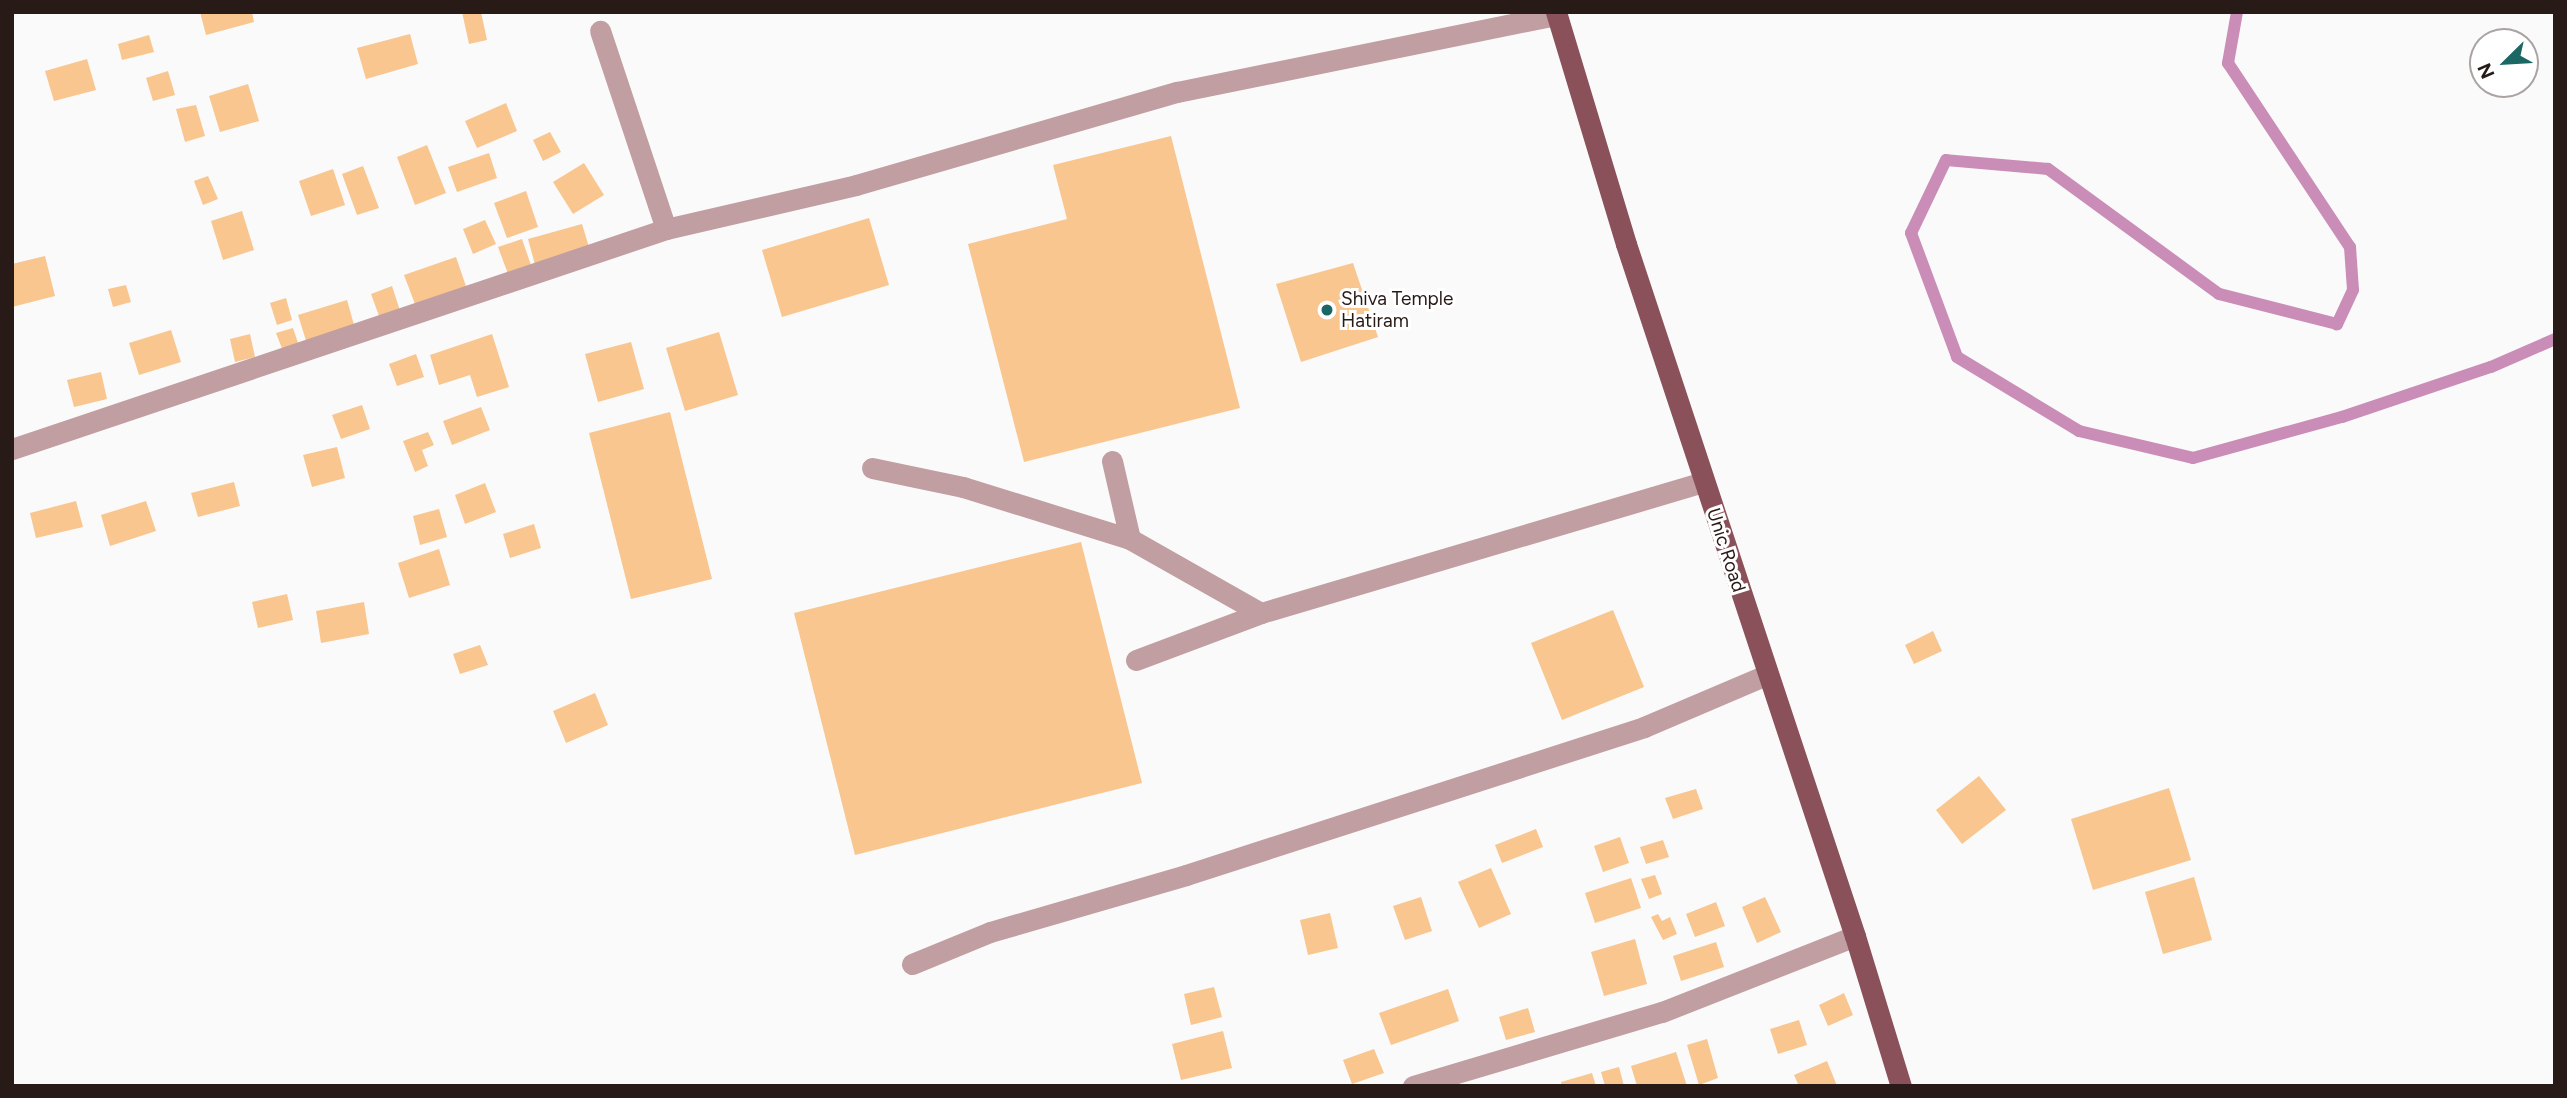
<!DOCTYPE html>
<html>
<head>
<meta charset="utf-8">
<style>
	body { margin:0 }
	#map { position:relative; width:2567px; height:1098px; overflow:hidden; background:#fafafa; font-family:Figtree,sans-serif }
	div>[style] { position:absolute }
	.stream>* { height:12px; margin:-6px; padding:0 6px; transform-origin:6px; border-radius:6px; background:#ca8db7 }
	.building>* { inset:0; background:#f8c68e }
	.minor>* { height:21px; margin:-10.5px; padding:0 10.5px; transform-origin:10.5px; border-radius:10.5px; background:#c09ea2 }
	.major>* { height:21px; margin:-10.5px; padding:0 10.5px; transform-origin:10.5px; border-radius:10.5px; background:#8b515b }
	.dots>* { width:19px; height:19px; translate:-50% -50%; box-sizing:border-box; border:4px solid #fff; border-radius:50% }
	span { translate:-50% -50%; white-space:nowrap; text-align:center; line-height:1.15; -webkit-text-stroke:6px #fff; paint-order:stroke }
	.poi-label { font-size:19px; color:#281a16 }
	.left { translate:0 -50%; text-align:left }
	.street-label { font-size:19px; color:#281a16 }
	.frame { position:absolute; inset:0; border:14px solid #281a16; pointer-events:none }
	.north { position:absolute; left:2469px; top:28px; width:70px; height:70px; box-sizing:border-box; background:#fff; border:2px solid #a9a3a2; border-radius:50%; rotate:246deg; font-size:19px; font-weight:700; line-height:28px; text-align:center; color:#281a16 }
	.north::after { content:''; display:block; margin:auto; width:24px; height:32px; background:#1a6764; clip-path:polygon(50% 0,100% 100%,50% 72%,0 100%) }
</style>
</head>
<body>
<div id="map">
	<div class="stream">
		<div style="left:2237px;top:12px;width:52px;rotate:100deg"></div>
		<div style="left:2228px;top:63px;width:221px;rotate:56.5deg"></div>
		<div style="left:2350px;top:247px;width:43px;rotate:86deg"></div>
		<div style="left:2353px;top:290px;width:38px;rotate:115deg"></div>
		<div style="left:2337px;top:324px;width:122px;rotate:-165.7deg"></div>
		<div style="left:2219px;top:294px;width:212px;rotate:-143.8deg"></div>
		<div style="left:2048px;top:169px;width:102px;rotate:-175deg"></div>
		<div style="left:1946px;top:160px;width:81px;rotate:115.6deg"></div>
		<div style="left:1911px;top:233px;width:132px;rotate:69.6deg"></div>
		<div style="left:1957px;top:357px;width:143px;rotate:31.2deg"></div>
		<div style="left:2079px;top:431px;width:117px;rotate:13.3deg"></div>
		<div style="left:2193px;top:458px;width:155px;rotate:-15.4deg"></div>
		<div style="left:2342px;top:417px;width:157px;rotate:-18.6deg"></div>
		<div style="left:2491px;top:367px;width:70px;rotate:-23.6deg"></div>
	</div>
	<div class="building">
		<div style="clip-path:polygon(200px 12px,252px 12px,254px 22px,206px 35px)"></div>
		<div style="clip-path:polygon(462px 12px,481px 12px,487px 40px,469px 44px)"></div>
		<div style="clip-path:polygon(410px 34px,418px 64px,366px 79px,357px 48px)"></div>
		<div style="clip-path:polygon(149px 35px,154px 52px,122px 60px,118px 44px)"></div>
		<div style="clip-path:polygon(87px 59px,96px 90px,54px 101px,45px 71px)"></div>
		<div style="clip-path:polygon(168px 71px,175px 95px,153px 101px,146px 78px)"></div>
		<div style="clip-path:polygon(248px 84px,259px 121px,220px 132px,209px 96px)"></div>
		<div style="clip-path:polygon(506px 103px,517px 131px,477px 148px,465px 121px)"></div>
		<div style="clip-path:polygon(196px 105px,205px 136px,185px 142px,176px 109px)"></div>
		<div style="clip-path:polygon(550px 132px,561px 152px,543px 161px,533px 140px)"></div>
		<div style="clip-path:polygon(1171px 136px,1240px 408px,1024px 462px,968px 244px,1067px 219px,1053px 165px)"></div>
		<div style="clip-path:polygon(427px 145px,446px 193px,415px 205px,397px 157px)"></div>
		<div style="clip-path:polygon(489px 153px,497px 178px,457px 192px,448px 167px)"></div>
		<div style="clip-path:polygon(584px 163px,604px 195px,573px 214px,553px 182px)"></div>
		<div style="clip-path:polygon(363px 166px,379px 208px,357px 215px,342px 174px)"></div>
		<div style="clip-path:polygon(333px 169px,345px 205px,311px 216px,299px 181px)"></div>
		<div style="clip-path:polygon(208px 176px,218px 199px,203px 205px,194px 181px)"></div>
		<div style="clip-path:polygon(526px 191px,538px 227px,507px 238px,494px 203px)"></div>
		<div style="clip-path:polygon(242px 211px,254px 250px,223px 260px,211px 221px)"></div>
		<div style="clip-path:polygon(869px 218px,889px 285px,782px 317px,762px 250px)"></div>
		<div style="clip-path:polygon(485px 220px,496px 244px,473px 254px,463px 229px)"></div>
		<div style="clip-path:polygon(582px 224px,592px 257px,537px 272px,528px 239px)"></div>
		<div style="clip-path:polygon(522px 239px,534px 274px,511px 282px,498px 247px)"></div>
		<div style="clip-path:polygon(45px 256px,55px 296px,12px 307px,12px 264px)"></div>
		<div style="clip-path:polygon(456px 257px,469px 295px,418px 312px,404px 275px)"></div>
		<div style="clip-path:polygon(1353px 263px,1378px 337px,1301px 362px,1276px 284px)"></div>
		<div style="clip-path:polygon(126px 285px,131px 302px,113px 307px,108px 289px)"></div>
		<div style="clip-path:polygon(392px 286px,402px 317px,382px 324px,371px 294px)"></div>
		<div style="clip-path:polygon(286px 298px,292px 320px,277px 325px,270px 303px)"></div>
		<div style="clip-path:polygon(347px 300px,356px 332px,308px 347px,298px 315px)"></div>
		<div style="clip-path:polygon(293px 328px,299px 346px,283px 351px,276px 333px)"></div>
		<div style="clip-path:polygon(171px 330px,181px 362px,139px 375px,129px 343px)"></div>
		<div style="clip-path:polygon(719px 332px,738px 395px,685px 411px,666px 348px)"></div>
		<div style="clip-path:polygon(250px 334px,255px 357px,235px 362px,230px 339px)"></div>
		<div style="clip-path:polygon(492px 334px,509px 387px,477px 397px,470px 375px,439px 385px,430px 355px)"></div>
		<div style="clip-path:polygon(631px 342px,644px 389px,598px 402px,585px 354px)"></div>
		<div style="clip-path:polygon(416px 354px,424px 377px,397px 386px,389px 364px)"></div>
		<div style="clip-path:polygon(101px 372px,107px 399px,74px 407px,67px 380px)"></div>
		<div style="clip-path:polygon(362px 405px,370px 429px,341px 439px,332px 415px)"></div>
		<div style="clip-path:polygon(481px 407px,490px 430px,452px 445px,443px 421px)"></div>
		<div style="clip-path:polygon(670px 412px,712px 579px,631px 599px,589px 433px)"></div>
		<div style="clip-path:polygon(428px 432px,434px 445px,422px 450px,428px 466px,415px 472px,403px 441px)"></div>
		<div style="clip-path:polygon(337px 447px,345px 478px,312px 487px,303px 455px)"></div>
		<div style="clip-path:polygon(234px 482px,240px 506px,198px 517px,191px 493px)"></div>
		<div style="clip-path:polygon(485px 483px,496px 512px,465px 524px,455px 495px)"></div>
		<div style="clip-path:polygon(76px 501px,83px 527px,36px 538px,30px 513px)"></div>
		<div style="clip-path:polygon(146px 501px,156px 531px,110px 546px,101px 515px)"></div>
		<div style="clip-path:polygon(439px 509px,447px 537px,420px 545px,413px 516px)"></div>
		<div style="clip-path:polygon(534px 524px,541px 548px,510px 558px,503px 534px)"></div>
		<div style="clip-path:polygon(1081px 542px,1142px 783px,855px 855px,794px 613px)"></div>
		<div style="clip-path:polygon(439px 549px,450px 585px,409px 598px,398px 563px)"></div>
		<div style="clip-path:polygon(287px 594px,293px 620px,258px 628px,252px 602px)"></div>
		<div style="clip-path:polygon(364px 602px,369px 634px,321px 643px,316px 611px)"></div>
		<div style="clip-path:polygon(1613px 610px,1644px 687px,1562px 720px,1531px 643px)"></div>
		<div style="clip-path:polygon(1933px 631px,1942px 651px,1914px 664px,1905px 645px)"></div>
		<div style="clip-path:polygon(480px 645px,488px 665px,460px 674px,453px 654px)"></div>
		<div style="clip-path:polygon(595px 693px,608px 725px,566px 743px,553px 711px)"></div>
		<div style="clip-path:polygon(1979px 776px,2006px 810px,1962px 844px,1936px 810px)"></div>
		<div style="clip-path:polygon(2169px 788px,2191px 860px,2093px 890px,2071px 819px)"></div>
		<div style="clip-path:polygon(1696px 789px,1703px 809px,1673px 819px,1665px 798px)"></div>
		<div style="clip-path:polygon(1536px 829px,1543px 847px,1502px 863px,1495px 845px)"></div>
		<div style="clip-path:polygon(1620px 837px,1629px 863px,1603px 872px,1594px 846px)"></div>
		<div style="clip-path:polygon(1663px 840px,1669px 857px,1646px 864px,1640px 847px)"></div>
		<div style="clip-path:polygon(1491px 868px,1511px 914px,1479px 928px,1458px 882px)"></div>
		<div style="clip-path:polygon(1655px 875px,1662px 894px,1649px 899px,1641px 879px)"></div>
		<div style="clip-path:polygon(2194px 877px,2212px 940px,2163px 954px,2145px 892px)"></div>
		<div style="clip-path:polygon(1631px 878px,1641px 908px,1595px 923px,1585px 893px)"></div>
		<div style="clip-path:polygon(1421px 897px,1432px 931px,1405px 940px,1393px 906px)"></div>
		<div style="clip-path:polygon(1765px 897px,1781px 932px,1757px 943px,1742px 907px)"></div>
		<div style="clip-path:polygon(1716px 902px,1725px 926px,1695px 937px,1686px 914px)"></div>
		<div style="clip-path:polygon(1330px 913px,1338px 948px,1308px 955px,1300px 920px)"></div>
		<div style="clip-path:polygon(1658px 914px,1662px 921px,1670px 917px,1677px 934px,1663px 940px,1651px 917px)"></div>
		<div style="clip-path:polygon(1635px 939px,1647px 984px,1604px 996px,1591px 952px)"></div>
		<div style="clip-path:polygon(1716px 942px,1724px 967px,1681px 981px,1673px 956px)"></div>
		<div style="clip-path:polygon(1214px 987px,1222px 1017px,1191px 1025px,1184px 994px)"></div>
		<div style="clip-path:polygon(1448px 989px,1459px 1021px,1391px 1045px,1379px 1013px)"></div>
		<div style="clip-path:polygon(1844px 993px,1853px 1015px,1828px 1026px,1819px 1005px)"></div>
		<div style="clip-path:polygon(1528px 1008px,1535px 1032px,1506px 1040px,1499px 1017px)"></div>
		<div style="clip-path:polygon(1799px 1020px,1807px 1045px,1778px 1054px,1770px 1029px)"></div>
		<div style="clip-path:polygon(1223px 1031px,1232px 1068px,1181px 1080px,1172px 1044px)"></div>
		<div style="clip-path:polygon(1707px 1039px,1718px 1078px,1699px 1085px,1687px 1045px)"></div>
		<div style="clip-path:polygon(1374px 1049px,1384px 1073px,1352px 1084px,1343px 1060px)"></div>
		<div style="clip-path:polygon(1676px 1052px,1687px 1086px,1637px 1086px,1631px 1066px)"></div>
		<div style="clip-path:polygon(1827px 1061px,1837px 1086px,1799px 1086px,1794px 1075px)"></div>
		<div style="clip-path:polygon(1619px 1067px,1624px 1086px,1605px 1086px,1601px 1072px)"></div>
		<div style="clip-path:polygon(1592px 1073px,1596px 1086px,1562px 1086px,1561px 1082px)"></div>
	</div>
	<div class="minor">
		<div style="left:666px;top:229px;width:195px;rotate:-13deg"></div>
		<div style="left:856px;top:185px;width:334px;rotate:-16.2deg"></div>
		<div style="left:1177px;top:92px;width:387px;rotate:-11.5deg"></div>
		<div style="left:12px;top:449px;width:690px;rotate:-18.59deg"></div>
		<div style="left:666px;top:229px;width:209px;rotate:-108.4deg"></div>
		<div style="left:1112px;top:461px;width:80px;rotate:77deg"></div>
		<div style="left:872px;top:468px;width:93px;rotate:11.8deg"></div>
		<div style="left:963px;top:487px;width:175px;rotate:17.3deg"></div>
		<div style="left:1130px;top:539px;width:150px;rotate:29.5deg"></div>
		<div style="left:1136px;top:660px;width:134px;rotate:-20.6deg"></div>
		<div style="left:1261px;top:613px;width:462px;rotate:-16.5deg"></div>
		<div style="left:912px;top:964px;width:84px;rotate:-22.3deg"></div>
		<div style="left:990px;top:932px;width:204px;rotate:-16.2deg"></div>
		<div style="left:1186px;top:875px;width:481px;rotate:-17.9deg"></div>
		<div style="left:1644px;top:727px;width:133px;rotate:-23.1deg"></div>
		<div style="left:1413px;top:1086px;width:260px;rotate:-16.6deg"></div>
		<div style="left:1662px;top:1012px;width:207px;rotate:-21.5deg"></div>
	</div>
	<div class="major">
		<div style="left:1556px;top:12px;width:242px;rotate:73.2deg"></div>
		<div style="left:1626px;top:244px;width:729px;rotate:71.69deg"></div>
		<div style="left:1855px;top:936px;width:157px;rotate:73deg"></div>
	</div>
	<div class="dots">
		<div style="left:1327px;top:310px;background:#1a6764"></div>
	</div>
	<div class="poi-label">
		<span class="left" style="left:1341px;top:310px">Shiva Temple<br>Hatiram</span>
	</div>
	<div class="street-label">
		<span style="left:1726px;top:550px;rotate:72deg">Unic Road</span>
	</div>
	<div class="frame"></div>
	<div class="north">N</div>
</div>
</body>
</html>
